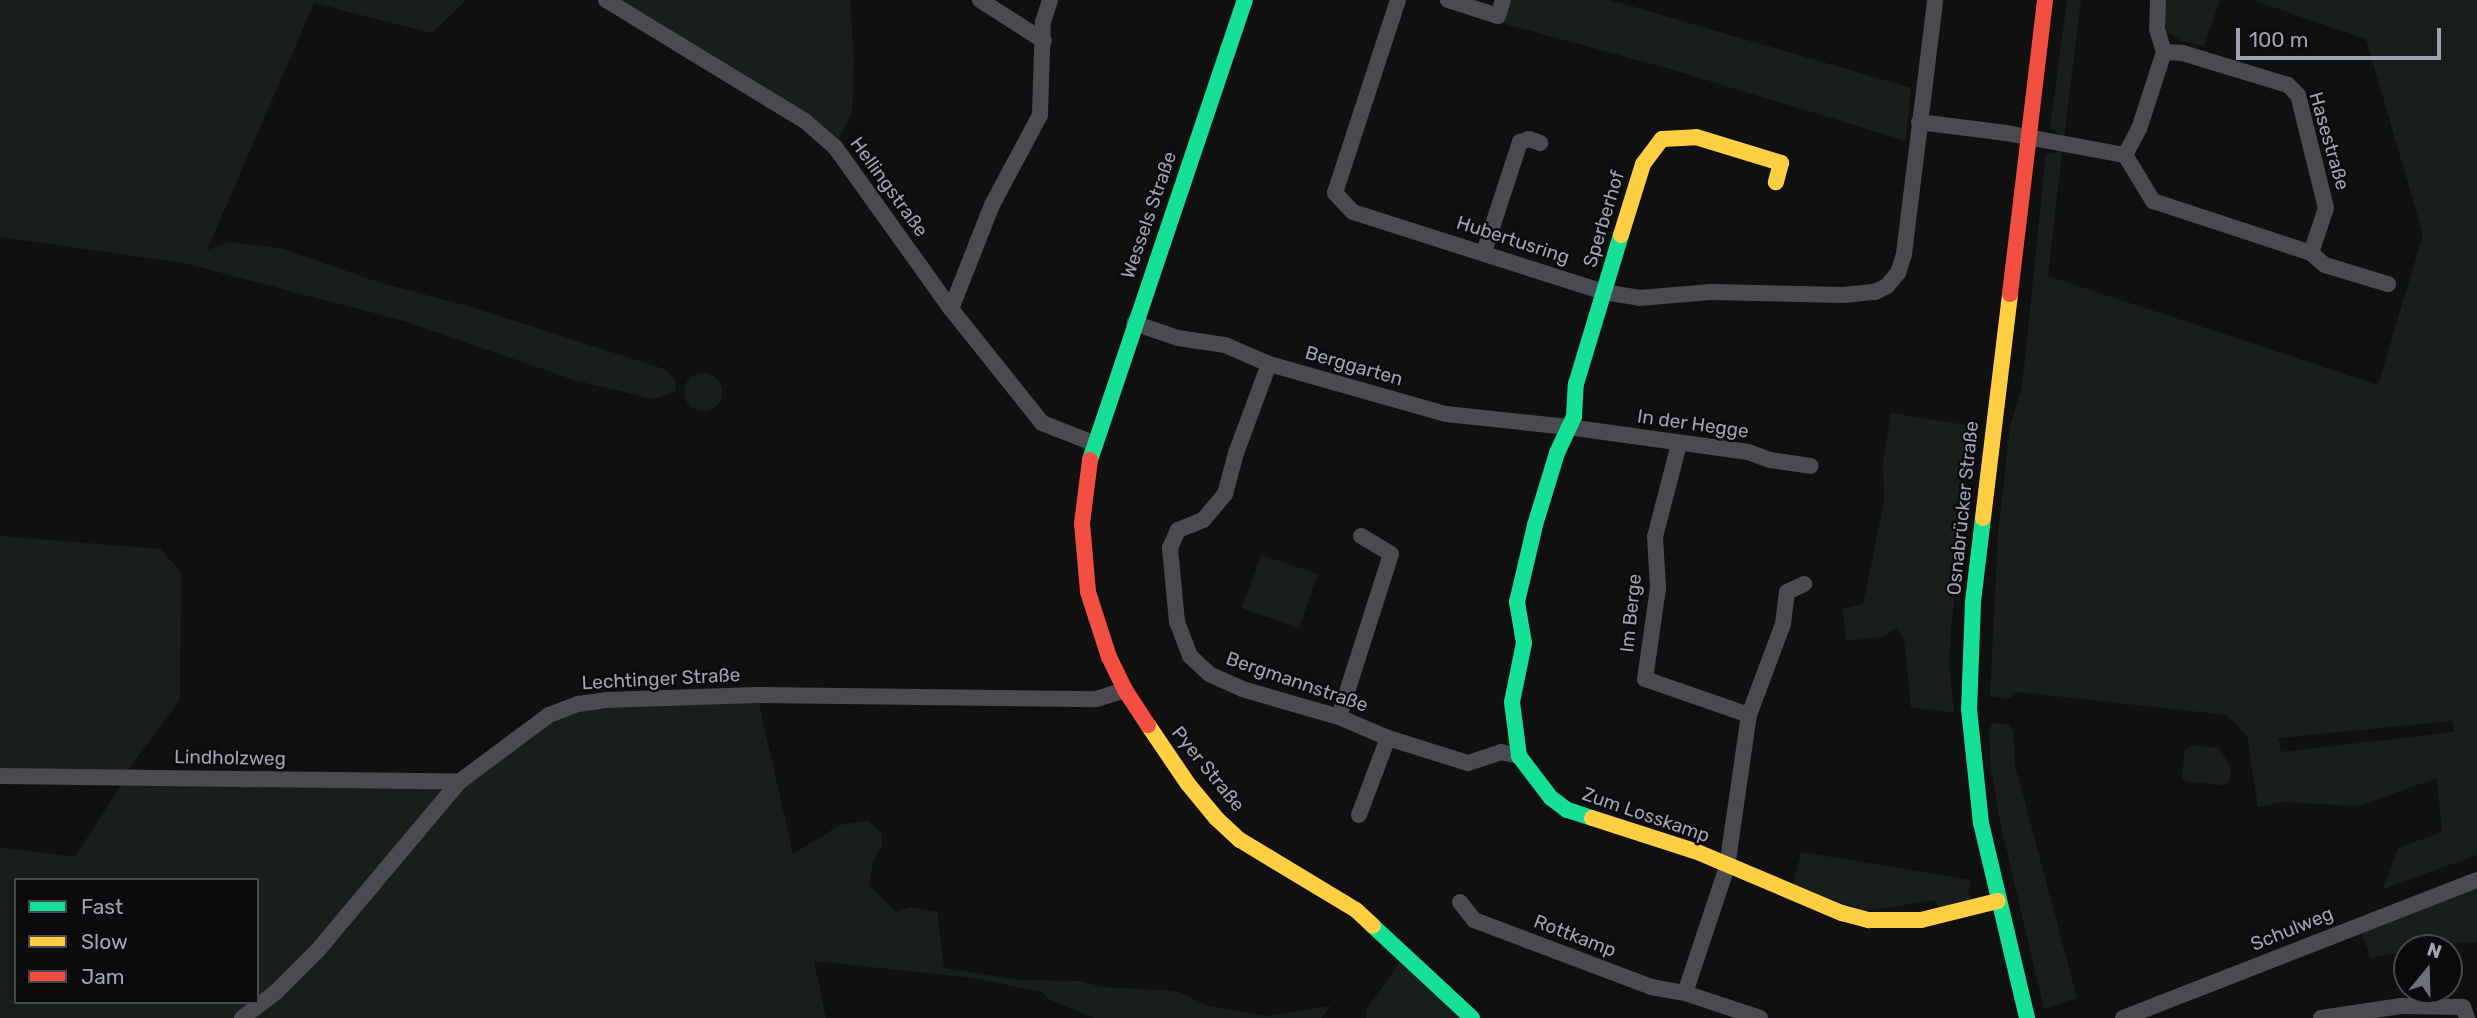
<!DOCTYPE html>
<html>
<head>
<meta charset="utf-8">
<style>
	body { margin:0 }
	#map { position:relative; width:2477px; height:1018px; overflow:hidden; background:#101010; font-family:Rubik,sans-serif }
	div>[style] { position:absolute }
	.green>* { inset:0; background:#181f1a }
	.round { border-radius:50% }
	.street>* { height:16px; margin:-8px; padding:0 8px; transform-origin:8px; border-radius:8px; background:#4a4a50 }
	.fast>* { height:16px; margin:-8px; padding:0 8px; transform-origin:8px; border-radius:8px; background:#16e098 }
	.slow>* { height:16px; margin:-8px; padding:0 8px; transform-origin:8px; border-radius:8px; background:#ffcf43 }
	.jam>* { height:16px; margin:-8px; padding:0 8px; transform-origin:8px; border-radius:8px; background:#f24e42 }
	span { translate:-50% -50%; white-space:nowrap; text-align:center; line-height:1.15; -webkit-text-stroke:5px #0b0a0c; paint-order:stroke }
	.street-label { font-size:19px; color:#9fa3b4 }
	.legend { position:absolute; left:14px; top:878px; width:245px; height:126px; box-sizing:border-box; background:#0b0a0c; border:2px solid #46474f; margin:0; padding:9px 12px; list-style:none; font-size:21px; color:#9fa3b4 }
	.legend li { display:flex; align-items:center; gap:14px; height:35px }
	.legend b { width:35px; border:2px solid #46474f }
	.north { position:absolute; left:2393px; top:934px; width:70px; height:70px; box-sizing:border-box; background:#0b0a0c; border:2px solid #46474f; border-radius:50%; rotate:19deg; font-size:19px; font-weight:700; line-height:28px; text-align:center; color:#9fa3b4 }
	.north::after { content:''; display:block; margin:auto; width:24px; height:32px; background:#6d707b; clip-path:polygon(50% 0,100% 100%,50% 72%,0 100%) }
	.scale { position:absolute; left:2236px; top:28px; width:205px; height:32px; box-sizing:border-box; border:4px solid #9fa3b4; border-top:0; padding-left:9px; font-size:21px; line-height:24px; white-space:nowrap; color:#9fa3b4; -webkit-text-stroke:5px #0b0a0c; paint-order:stroke }
</style>
</head>
<body>
<div id="map">
	<div class="green">
		<div style="clip-path:polygon(0 0,466px 0,432px 33px,314px 3px,207px 250px,229px 242px,280px 248px,381px 283px,468px 306px,664px 369px,675px 379px,676px 391px,654px 399px,577px 381px,404px 321px,184px 263px,0 237px)"></div>
		<div style="clip-path:polygon(606px 0,850px 0,854px 61px,852px 112px,835px 147px)"></div>
		<div style="clip-path:polygon(1506px 0,1610px 0,1911px 88px,1906px 141px,1677px 71px,1498px 22px)"></div>
		<div style="clip-path:polygon(2067px 0,2081px 0,2064px 137px,2050px 128px)"></div>
		<div style="clip-path:polygon(2164px 0,2220px 0,2204px 46px,2181px 41px,2166px 31px)"></div>
		<div style="clip-path:polygon(evenodd,2252px 0,2477px 0,2477px 855px,2383px 889px,2398px 848px,2442px 832px,2437px 778px,2359px 806px,2281px 802px,2258px 807px,2247px 736px,2227px 715px,2018px 692px,2009px 699px,1990px 696px,1998px 535px,2010px 427px,2022px 387px,2046px 154px,2062px 152px,2048px 276px,2378px 385px,2423px 235px,2366px 39px,2252px 0,2452px 721px,2454px 732px,2281px 752px,2278px 738px,2452px 721px)"></div>
		<div class="round" style="left:684px;top:373px;width:38px;height:38px"></div>
		<div style="clip-path:polygon(1891px 413px,1972px 426px,1951px 631px,1949px 665px,1954px 713px,1911px 707px,1904px 638px,1897px 628px,1883px 637px,1846px 641px,1843px 609px,1863px 604px,1884px 501px,1883px 462px)"></div>
		<div style="clip-path:polygon(0 536px,161px 549px,181px 573px,180px 699px,127px 772px,0 773px)"></div>
		<div style="clip-path:polygon(1261px 555px,1318px 574px,1299px 628px,1242px 608px)"></div>
		<div style="clip-path:polygon(evenodd,757px 695px,793px 854px,840px 825px,868px 821px,881px 832px,882px 845px,873px 860px,869px 885px,896px 912px,910px 907px,937px 912px,944px 968px,1018px 980px,1080px 981px,1102px 987px,1176px 991px,1209px 1006px,1266px 1016px,1331px 1006px,1321px 1018px,1094px 1018px,1048px 999px,1042px 992px,974px 978px,814px 961px,826px 1018px,0 1018px,0 847px,75px 857px,123px 782px,458px 782px,578px 704px,757px 695px,16px 880px,257px 880px,257px 1002px,16px 1002px,16px 880px)"></div>
		<div style="clip-path:polygon(1993px 723px,2008px 724px,2013px 731px,2015px 765px,2077px 998px,2044px 1009px,2001px 826px,1991px 769px,1989px 729px)"></div>
		<div style="clip-path:polygon(2193px 745px,2218px 748px,2227px 759px,2231px 773px,2229px 781px,2224px 785px,2187px 782px,2182px 778px,2185px 749px)"></div>
		<div style="clip-path:polygon(1801px 852px,1971px 880px,1968px 894px,1973px 901px,1939px 910px,1936px 900px,1866px 911px,1793px 886px)"></div>
		<div style="clip-path:polygon(2477px 889px,2477px 942px,2407px 948px,2407px 951px,2370px 958px,2362px 933px)"></div>
		<div style="clip-path:polygon(1405px 955px,1461px 1018px,1366px 1018px,1367px 1009px)"></div>
	</div>
	<div class="street">
		<div style="left:606px;top:0;width:233px;rotate:31.3deg"></div>
		<div style="left:805px;top:121px;width:40px;rotate:41deg"></div>
		<div style="left:835px;top:147px;width:199px;rotate:54.4deg"></div>
		<div style="left:951px;top:309px;width:146px;rotate:51.4deg"></div>
		<div style="left:1042px;top:423px;width:55px;rotate:21.4deg"></div>
		<div style="left:980px;top:0;width:76px;rotate:32.6deg"></div>
		<div style="left:1398px;top:0;width:203px;rotate:108.1deg"></div>
		<div style="left:1335px;top:193px;width:26px;rotate:47deg"></div>
		<div style="left:1353px;top:212px;width:262px;rotate:17.7deg"></div>
		<div style="left:1603px;top:292px;width:36px;rotate:9deg"></div>
		<div style="left:1639px;top:298px;width:72px;rotate:-4.8deg"></div>
		<div style="left:1711px;top:292px;width:133px;rotate:1.3deg"></div>
		<div style="left:1844px;top:295px;width:31px;rotate:-6deg"></div>
		<div style="left:1875px;top:292px;width:13px;rotate:-27deg"></div>
		<div style="left:1887px;top:286px;width:17px;rotate:-50deg"></div>
		<div style="left:1898px;top:273px;width:20px;rotate:-72deg"></div>
		<div style="left:1904px;top:254px;width:256px;rotate:-83deg"></div>
		<div style="left:1448px;top:0;width:52px;rotate:17.7deg"></div>
		<div style="left:1498px;top:16px;width:17px;rotate:-73deg"></div>
		<div style="left:1919px;top:122px;width:88px;rotate:7.2deg"></div>
		<div style="left:2006px;top:133px;width:121px;rotate:10.5deg"></div>
		<div style="left:2125px;top:155px;width:30px;rotate:-62deg"></div>
		<div style="left:2139px;top:129px;width:81px;rotate:-72deg"></div>
		<div style="left:2164px;top:52px;width:24px;rotate:-107deg"></div>
		<div style="left:2157px;top:29px;width:29px;rotate:-88deg"></div>
		<div style="left:2125px;top:155px;width:54px;rotate:58.7deg"></div>
		<div style="left:2153px;top:201px;width:166px;rotate:18.2deg"></div>
		<div style="left:2311px;top:253px;width:47px;rotate:-71.6deg"></div>
		<div style="left:2326px;top:208px;width:116px;rotate:-103.9deg"></div>
		<div style="left:2298px;top:95px;width:14px;rotate:-135deg"></div>
		<div style="left:2288px;top:85px;width:110px;rotate:-163.1deg"></div>
		<div style="left:2183px;top:53px;width:19px;rotate:-177deg"></div>
		<div style="left:1484px;top:252px;width:116px;rotate:-71.9deg"></div>
		<div style="left:1520px;top:142px;width:9px;rotate:-18deg"></div>
		<div style="left:1529px;top:139px;width:12px;rotate:20deg"></div>
		<div style="left:2311px;top:253px;width:18px;rotate:41deg"></div>
		<div style="left:2325px;top:265px;width:66px;rotate:16.8deg"></div>
		<div style="left:951px;top:309px;width:112px;rotate:-68.5deg"></div>
		<div style="left:992px;top:205px;width:102px;rotate:-61.9deg"></div>
		<div style="left:1040px;top:115px;width:93px;rotate:-88.2deg"></div>
		<div style="left:1043px;top:22px;width:23px;rotate:-72deg"></div>
		<div style="left:1134px;top:323px;width:46px;rotate:18.8deg"></div>
		<div style="left:1178px;top:338px;width:48px;rotate:8.5deg"></div>
		<div style="left:1225px;top:345px;width:48px;rotate:23.4deg"></div>
		<div style="left:1269px;top:364px;width:184px;rotate:15.8deg"></div>
		<div style="left:1446px;top:414px;width:123px;rotate:6.1deg"></div>
		<div style="left:1568px;top:427px;width:182px;rotate:7.9deg"></div>
		<div style="left:1748px;top:452px;width:23px;rotate:20deg"></div>
		<div style="left:1770px;top:460px;width:41px;rotate:8.3deg"></div>
		<div style="left:1269px;top:364px;width:95px;rotate:110.3deg"></div>
		<div style="left:1236px;top:453px;width:42px;rotate:105deg"></div>
		<div style="left:1225px;top:494px;width:34px;rotate:130deg"></div>
		<div style="left:1203px;top:520px;width:27px;rotate:158deg"></div>
		<div style="left:1178px;top:530px;width:20px;rotate:114deg"></div>
		<div style="left:1170px;top:548px;width:74px;rotate:84.6deg"></div>
		<div style="left:1177px;top:622px;width:36px;rotate:69deg"></div>
		<div style="left:1190px;top:656px;width:26px;rotate:43deg"></div>
		<div style="left:1209px;top:674px;width:36px;rotate:24deg"></div>
		<div style="left:1242px;top:689px;width:101px;rotate:16.1deg"></div>
		<div style="left:1339px;top:717px;width:53px;rotate:23.2deg"></div>
		<div style="left:1388px;top:738px;width:84px;rotate:17.4deg"></div>
		<div style="left:1468px;top:763px;width:35px;rotate:-18deg"></div>
		<div style="left:1501px;top:752px;width:18px;rotate:13deg"></div>
		<div style="left:1679px;top:444px;width:96px;rotate:104.5deg"></div>
		<div style="left:1655px;top:537px;width:51px;rotate:86.6deg"></div>
		<div style="left:1658px;top:588px;width:92px;rotate:98.1deg"></div>
		<div style="left:1645px;top:679px;width:110px;rotate:19.1deg"></div>
		<div style="left:1339px;top:717px;width:171px;rotate:-72.3deg"></div>
		<div style="left:1391px;top:554px;width:35px;rotate:-149deg"></div>
		<div style="left:0;top:776px;width:459px;rotate:0.7deg"></div>
		<div style="left:1359px;top:815px;width:82px;rotate:-69.4deg"></div>
		<div style="left:1460px;top:902px;width:23px;rotate:52deg"></div>
		<div style="left:1474px;top:920px;width:189px;rotate:20.7deg"></div>
		<div style="left:1651px;top:987px;width:35px;rotate:10deg"></div>
		<div style="left:1685px;top:993px;width:133px;rotate:-71.6deg"></div>
		<div style="left:1727px;top:867px;width:154px;rotate:-81.8deg"></div>
		<div style="left:1749px;top:715px;width:97px;rotate:-69.5deg"></div>
		<div style="left:1783px;top:624px;width:32px;rotate:-83deg"></div>
		<div style="left:1787px;top:592px;width:19px;rotate:-25deg"></div>
		<div style="left:1685px;top:993px;width:79px;rotate:18.4deg"></div>
		<div style="left:242px;top:1018px;width:43px;rotate:-37.4deg"></div>
		<div style="left:276px;top:992px;width:59px;rotate:-45deg"></div>
		<div style="left:318px;top:950px;width:219px;rotate:-50deg"></div>
		<div style="left:459px;top:782px;width:112px;rotate:-36.7deg"></div>
		<div style="left:549px;top:715px;width:31px;rotate:-21deg"></div>
		<div style="left:578px;top:704px;width:28px;rotate:-8deg"></div>
		<div style="left:606px;top:700px;width:151px;rotate:-1.9deg"></div>
		<div style="left:757px;top:695px;width:339px;rotate:0.7deg"></div>
		<div style="left:1096px;top:699px;width:30px;rotate:-17deg"></div>
		<div style="left:2123px;top:1018px;width:380px;rotate:-21.3deg"></div>
		<div style="left:2321px;top:1018px;width:81px;rotate:-8.5deg"></div>
		<div style="left:2401px;top:1006px;width:62px;rotate:0.9deg"></div>
		<div style="left:2463px;top:1007px;width:12px;rotate:70deg"></div>
	</div>
	<div class="fast">
		<div style="left:1090px;top:460px;width:485px;rotate:-71.4deg"></div>
		<div style="left:1983px;top:518px;width:85px;rotate:96.8deg"></div>
		<div style="left:1973px;top:602px;width:107px;rotate:92.1deg"></div>
		<div style="left:1969px;top:709px;width:115px;rotate:84deg"></div>
		<div style="left:1981px;top:823px;width:200px;rotate:76.7deg"></div>
		<div style="left:1592px;top:818px;width:26px;rotate:-162deg"></div>
		<div style="left:1567px;top:810px;width:20px;rotate:-143deg"></div>
		<div style="left:1551px;top:798px;width:53px;rotate:-127.3deg"></div>
		<div style="left:1519px;top:756px;width:54px;rotate:-97.4deg"></div>
		<div style="left:1512px;top:702px;width:60px;rotate:-78.5deg"></div>
		<div style="left:1524px;top:643px;width:42px;rotate:-99.7deg"></div>
		<div style="left:1517px;top:602px;width:79px;rotate:-76.8deg"></div>
		<div style="left:1535px;top:525px;width:75px;rotate:-73deg"></div>
		<div style="left:1557px;top:453px;width:40px;rotate:-65deg"></div>
		<div style="left:1574px;top:417px;width:33px;rotate:-87deg"></div>
		<div style="left:1576px;top:384px;width:156px;rotate:-73.2deg"></div>
		<div style="left:1373px;top:926px;width:135px;rotate:42.9deg"></div>
	</div>
	<div class="slow">
		<div style="left:1621px;top:235px;width:74px;rotate:-72.8deg"></div>
		<div style="left:1643px;top:164px;width:31px;rotate:-53deg"></div>
		<div style="left:1662px;top:139px;width:34px;rotate:-3deg"></div>
		<div style="left:1696px;top:137px;width:89px;rotate:17deg"></div>
		<div style="left:1781px;top:163px;width:20px;rotate:105deg"></div>
		<div style="left:1983px;top:518px;width:226px;rotate:-83.1deg"></div>
		<div style="left:1148px;top:725px;width:71px;rotate:55.9deg"></div>
		<div style="left:1188px;top:784px;width:44px;rotate:50.5deg"></div>
		<div style="left:1216px;top:818px;width:33px;rotate:43deg"></div>
		<div style="left:1240px;top:840px;width:135px;rotate:31.1deg"></div>
		<div style="left:1356px;top:910px;width:23px;rotate:43deg"></div>
		<div style="left:1592px;top:818px;width:108px;rotate:17.8deg"></div>
		<div style="left:1695px;top:851px;width:160px;rotate:22.9deg"></div>
		<div style="left:1842px;top:913px;width:28px;rotate:15deg"></div>
		<div style="left:1869px;top:920px;width:52px"></div>
		<div style="left:1921px;top:920px;width:79px;rotate:-13.9deg"></div>
	</div>
	<div class="jam">
		<div style="left:2010px;top:294px;width:296px;rotate:-83.2deg"></div>
		<div style="left:1090px;top:460px;width:64px;rotate:97.2deg"></div>
		<div style="left:1082px;top:523px;width:69px;rotate:85deg"></div>
		<div style="left:1088px;top:592px;width:68px;rotate:72.1deg"></div>
		<div style="left:1109px;top:657px;width:37px;rotate:64deg"></div>
		<div style="left:1125px;top:690px;width:42px;rotate:56.7deg"></div>
	</div>
	<div class="street-label">
		<span style="left:2329px;top:141px;rotate:74deg">Hasestraße</span>
		<span style="left:889px;top:187px;rotate:54deg">Hellingstraße</span>
		<span style="left:1149px;top:215px;rotate:-71deg">Wessels Straße</span>
		<span style="left:1604px;top:219px;rotate:-73deg">Sperberhof</span>
		<span style="left:1513px;top:240px;rotate:18deg">Hubertusring</span>
		<span style="left:1354px;top:366px;rotate:16deg">Berggarten</span>
		<span style="left:1693px;top:424px;rotate:8deg">In der Hegge</span>
		<span style="left:1963px;top:508px;rotate:-84deg">Osnabrücker Straße</span>
		<span style="left:1631px;top:613px;rotate:-84deg">Im Berge</span>
		<span style="left:661px;top:679px;rotate:-3deg">Lechtinger Straße</span>
		<span style="left:1297px;top:682px;rotate:19deg">Bergmannstraße</span>
		<span style="left:230px;top:758px;rotate:1deg">Lindholzweg</span>
		<span style="left:1208px;top:769px;rotate:51deg">Pyer Straße</span>
		<span style="left:1646px;top:815px;rotate:19deg">Zum Losskamp</span>
		<span style="left:2292px;top:929px;rotate:-22deg">Schulweg</span>
		<span style="left:1575px;top:936px;rotate:21deg">Rottkamp</span>
	</div>
	<ul class="legend">
	<li><b style="height:9px;background:#16e098"></b>Fast</li>
	<li><b style="height:9px;background:#ffcf43"></b>Slow</li>
	<li><b style="height:9px;background:#f24e42"></b>Jam</li>
	</ul>
	<div class="north">N</div>
	<div class="scale">100 m</div>
</div>
</body>
</html>
